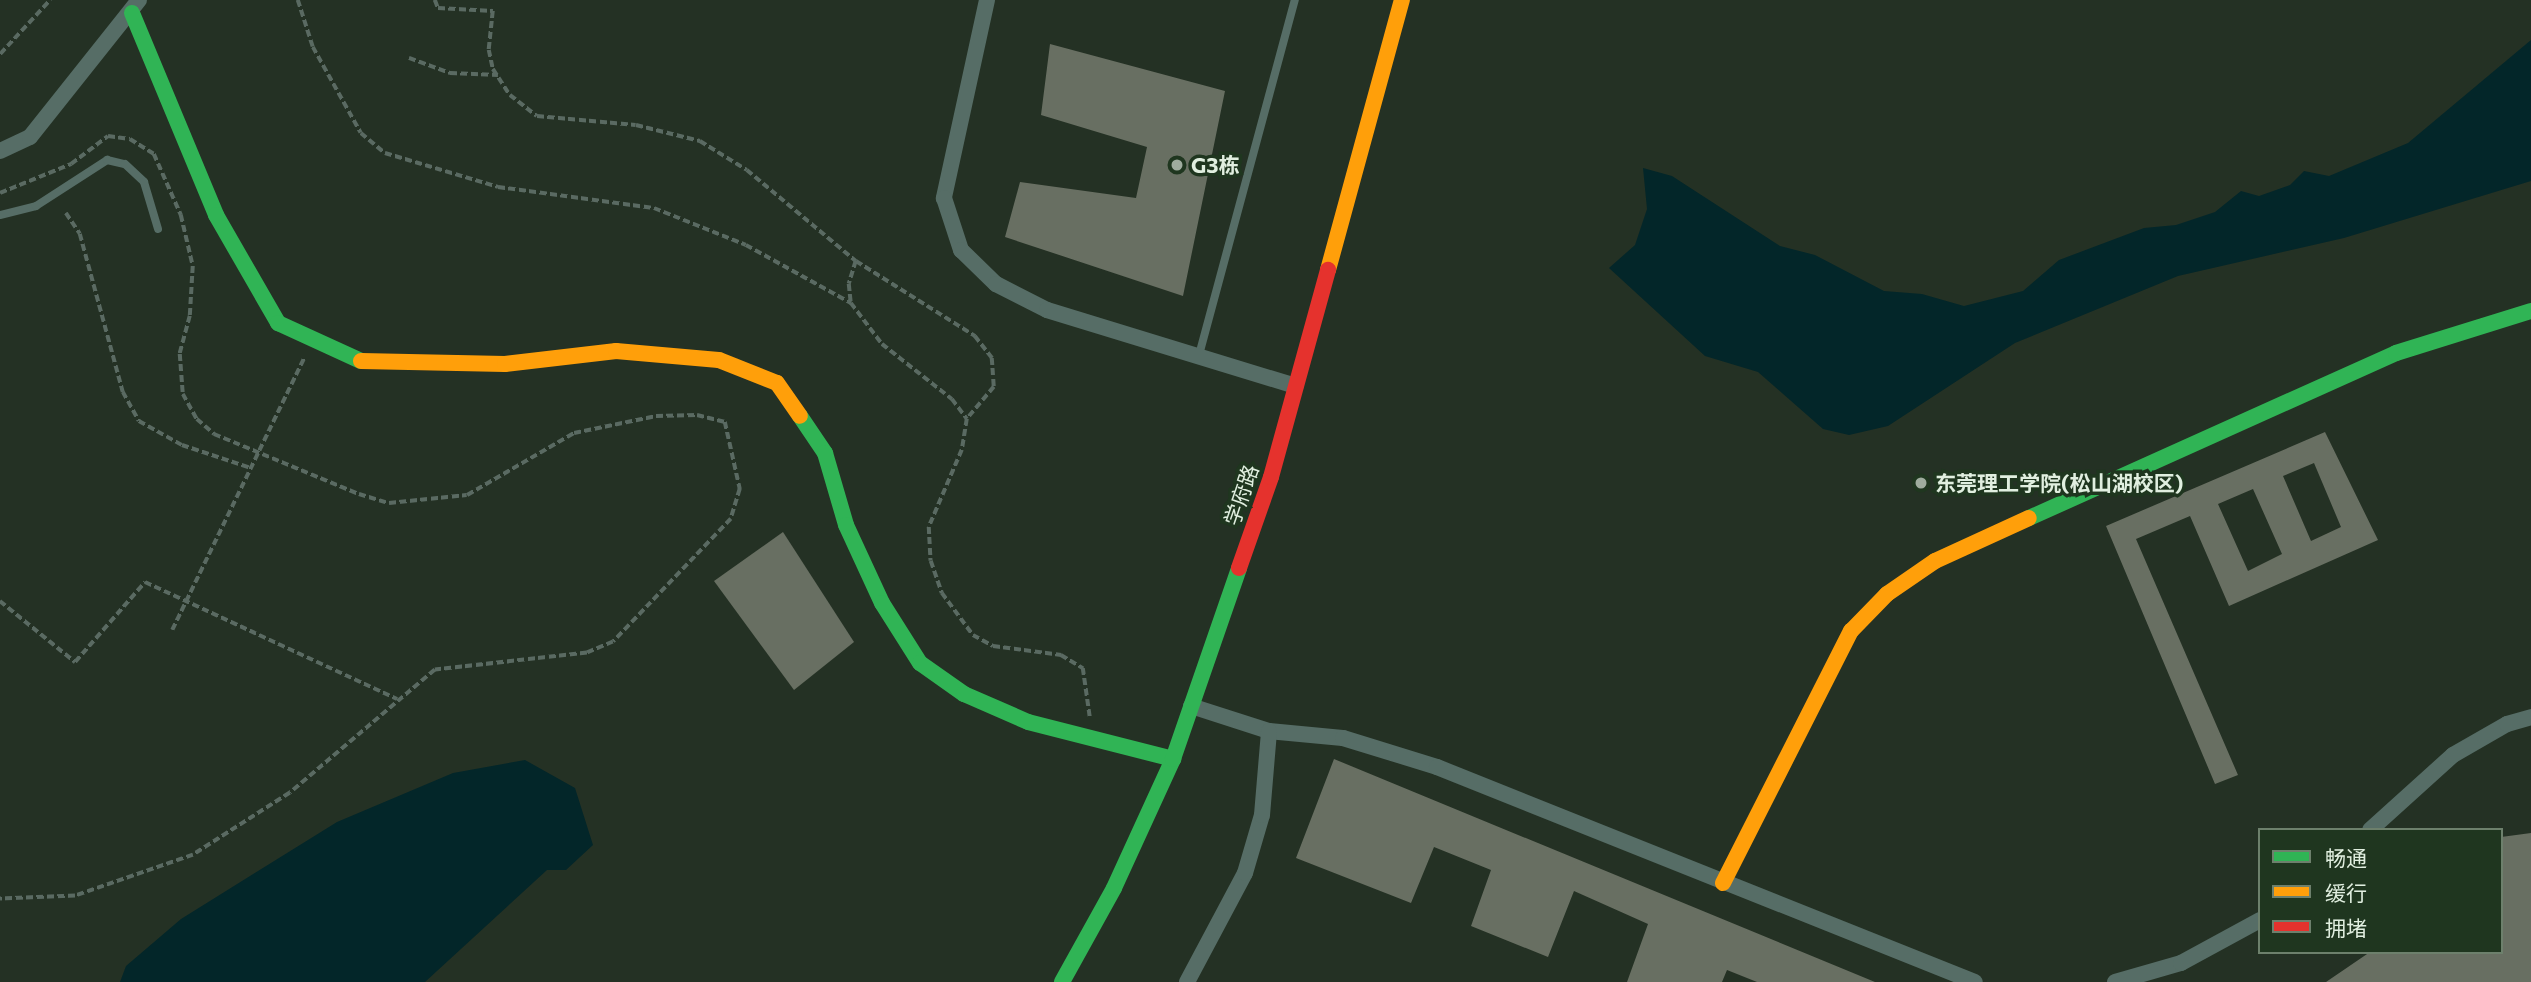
<!DOCTYPE html>
<html>
<head>
<meta charset="utf-8">
<style>
	body { margin:0 }
	#map { position:relative; width:2531px; height:982px; overflow:hidden; background:#243124; font-family:Commissioner,"Noto Sans SC",sans-serif }
	div>[style] { position:absolute }
	.water>* { inset:0; background:#032629 }
	.building>* { inset:0; background:#686f62 }
	.path>* { height:3.5px; margin-top:-1.75px; transform-origin:0; background:repeating-linear-gradient(90deg,#5a6a62 0 7px,transparent 0 10.5px) }
	.lane>* { height:8px; margin:-4px; padding:0 4px; transform-origin:4px; border-radius:4px; background:#566d66 }
	.street>* { height:16px; margin:-8px; padding:0 8px; transform-origin:8px; border-radius:8px; background:#566d66 }
	.fast>* { height:16px; margin:-8px; padding:0 8px; transform-origin:8px; border-radius:8px; background:#30b455 }
	.slow>* { height:16px; margin:-8px; padding:0 8px; transform-origin:8px; border-radius:8px; background:#ff9f0a }
	.jam>* { height:16px; margin:-8px; padding:0 8px; transform-origin:8px; border-radius:8px; background:#e5322d }
	.dots>* { width:19px; height:19px; translate:-50% -50%; box-sizing:border-box; border:4px solid #1f361f; border-radius:50% }
	span { translate:-50% -50%; white-space:nowrap; text-align:center; line-height:1.15; -webkit-text-stroke:7px #1f361f; paint-order:stroke }
	.poi-label { font-size:21px; color:#e1efe0; font-weight:700 }
	.left { translate:0 -50%; text-align:left }
	.street-label { font-size:21px; color:#e1efe0 }
	.legend { position:absolute; left:2258px; top:828px; width:245px; height:126px; box-sizing:border-box; background:#1f361f; border:2px solid #6d806c; margin:0; padding:9px 12px; list-style:none; font-size:21px; color:#e1efe0 }
	.legend li { display:flex; align-items:center; gap:14px; height:35px }
	.legend b { width:35px; border:2px solid #6d806c }
</style>
</head>
<body>
<div id="map">
	<div class="water">
		<div style="clip-path:polygon(2531px 40px,2531px 181px,2344px 238px,2178px 276px,2015px 343px,1888px 426px,1849px 435px,1823px 429px,1758px 372px,1705px 356px,1609px 268px,1635px 245px,1647px 209px,1643px 168px,1672px 176px,1780px 246px,1815px 255px,1884px 291px,1922px 294px,1964px 306px,2023px 291px,2059px 260px,2144px 228px,2176px 225px,2215px 212px,2241px 191px,2259px 196px,2290px 185px,2304px 171px,2329px 176px,2408px 143px)"></div>
		<div style="clip-path:polygon(525px 760px,575px 788px,593px 845px,566px 870px,547px 870px,425px 982px,120px 982px,126px 966px,181px 919px,337px 822px,453px 773px)"></div>
	</div>
	<div class="building">
		<div style="clip-path:polygon(1050px 44px,1225px 91px,1183px 296px,1005px 237px,1020px 182px,1136px 198px,1147px 147px,1041px 115px)"></div>
		<div style="clip-path:polygon(evenodd,2325px 432px,2378px 540px,2229px 606px,2190px 516px,2136px 539px,2238px 775px,2215px 784px,2106px 526px,2325px 432px,2314px 463px,2341px 527px,2311px 541px,2283px 476px,2314px 463px,2325px 432px,2253px 489px,2282px 554px,2248px 571px,2218px 504px,2253px 489px)"></div>
		<div style="clip-path:polygon(783px 532px,854px 642px,794px 690px,714px 581px)"></div>
		<div style="clip-path:polygon(1334px 759px,1875px 982px,1757px 982px,1727px 970px,1722px 982px,1627px 982px,1648px 924px,1574px 891px,1548px 957px,1471px 926px,1491px 870px,1434px 847px,1411px 903px,1296px 858px)"></div>
		<div style="clip-path:polygon(2531px 833px,2531px 982px,2326px 982px,2370px 952px,2501px 952px,2501px 837px)"></div>
	</div>
	<div class="path">
		<div style="left:298px;top:0;width:49px;rotate:72.3deg"></div>
		<div style="left:313px;top:47px;width:98px;rotate:60.8deg"></div>
		<div style="left:361px;top:133px;width:31px;rotate:40deg"></div>
		<div style="left:385px;top:153px;width:118px;rotate:16.7deg"></div>
		<div style="left:498px;top:187px;width:157px;rotate:7.7deg"></div>
		<div style="left:654px;top:208px;width:99px;rotate:21.9deg"></div>
		<div style="left:746px;top:245px;width:120px;rotate:28.9deg"></div>
		<div style="left:435px;top:0;width:9px;rotate:69deg"></div>
		<div style="left:438px;top:8px;width:55px;rotate:3.1deg"></div>
		<div style="left:493px;top:11px;width:39px;rotate:96deg"></div>
		<div style="left:489px;top:50px;width:19px;rotate:78deg"></div>
		<div style="left:493px;top:69px;width:31px;rotate:57deg"></div>
		<div style="left:510px;top:95px;width:34px;rotate:38deg"></div>
		<div style="left:537px;top:116px;width:99px;rotate:5.2deg"></div>
		<div style="left:636px;top:125px;width:66px;rotate:14deg"></div>
		<div style="left:700px;top:141px;width:55px;rotate:31.7deg"></div>
		<div style="left:747px;top:170px;width:142px;rotate:39.9deg"></div>
		<div style="left:856px;top:261px;width:141px;rotate:32.2deg"></div>
		<div style="left:975px;top:336px;width:28px;rotate:52deg"></div>
		<div style="left:992px;top:358px;width:29px;rotate:86deg"></div>
		<div style="left:994px;top:387px;width:42px;rotate:130.2deg"></div>
		<div style="left:0;top:54px;width:74px;rotate:-47.2deg"></div>
		<div style="left:409px;top:58px;width:44px;rotate:20.1deg"></div>
		<div style="left:450px;top:73px;width:48px;rotate:2.4deg"></div>
		<div style="left:0;top:193px;width:77px;rotate:-22.2deg"></div>
		<div style="left:71px;top:164px;width:46px;rotate:-37.1deg"></div>
		<div style="left:108px;top:136px;width:22px;rotate:8deg"></div>
		<div style="left:130px;top:139px;width:28px;rotate:32deg"></div>
		<div style="left:154px;top:154px;width:67px;rotate:66.1deg"></div>
		<div style="left:181px;top:215px;width:52px;rotate:76.8deg"></div>
		<div style="left:193px;top:266px;width:50px;rotate:93.4deg"></div>
		<div style="left:190px;top:316px;width:39px;rotate:105deg"></div>
		<div style="left:180px;top:354px;width:40px;rotate:85.7deg"></div>
		<div style="left:183px;top:394px;width:29px;rotate:61deg"></div>
		<div style="left:197px;top:419px;width:23px;rotate:41deg"></div>
		<div style="left:214px;top:434px;width:157px;rotate:22.5deg"></div>
		<div style="left:359px;top:494px;width:31px;rotate:17deg"></div>
		<div style="left:389px;top:503px;width:78px;rotate:-5.9deg"></div>
		<div style="left:467px;top:495px;width:124px;rotate:-30.1deg"></div>
		<div style="left:574px;top:433px;width:84px;rotate:-11.7deg"></div>
		<div style="left:656px;top:416px;width:41px;rotate:-1.4deg"></div>
		<div style="left:697px;top:415px;width:29px;rotate:14deg"></div>
		<div style="left:725px;top:422px;width:69px;rotate:77.4deg"></div>
		<div style="left:740px;top:489px;width:31px;rotate:107deg"></div>
		<div style="left:731px;top:519px;width:170px;rotate:133.8deg"></div>
		<div style="left:613px;top:642px;width:28px;rotate:157deg"></div>
		<div style="left:587px;top:653px;width:153px;rotate:173.6deg"></div>
		<div style="left:435px;top:670px;width:190px;rotate:139.7deg"></div>
		<div style="left:290px;top:793px;width:115px;rotate:147.4deg"></div>
		<div style="left:193px;top:855px;width:125px;rotate:160.8deg"></div>
		<div style="left:75px;top:896px;width:75px;rotate:177.7deg"></div>
		<div style="left:66px;top:213px;width:25px;rotate:56deg"></div>
		<div style="left:80px;top:234px;width:164px;rotate:74.8deg"></div>
		<div style="left:123px;top:392px;width:33px;rotate:61deg"></div>
		<div style="left:139px;top:421px;width:49px;rotate:29.2deg"></div>
		<div style="left:182px;top:445px;width:73px;rotate:18.4deg"></div>
		<div style="left:856px;top:261px;width:24px;rotate:107deg"></div>
		<div style="left:849px;top:284px;width:19px;rotate:84deg"></div>
		<div style="left:851px;top:303px;width:51px;rotate:52.9deg"></div>
		<div style="left:882px;top:344px;width:89px;rotate:38.2deg"></div>
		<div style="left:952px;top:399px;width:25px;rotate:53deg"></div>
		<div style="left:967px;top:419px;width:31px;rotate:99deg"></div>
		<div style="left:962px;top:450px;width:84px;rotate:113.2deg"></div>
		<div style="left:929px;top:527px;width:34px;rotate:87deg"></div>
		<div style="left:931px;top:561px;width:34px;rotate:71deg"></div>
		<div style="left:942px;top:593px;width:52px;rotate:53.6deg"></div>
		<div style="left:973px;top:635px;width:23px;rotate:29deg"></div>
		<div style="left:993px;top:646px;width:69px;rotate:7.5deg"></div>
		<div style="left:1061px;top:655px;width:26px;rotate:31deg"></div>
		<div style="left:1083px;top:668px;width:49px;rotate:81.9deg"></div>
		<div style="left:0;top:601px;width:97px;rotate:39.1deg"></div>
		<div style="left:75px;top:662px;width:106px;rotate:-48.8deg"></div>
		<div style="left:145px;top:582px;width:278px;rotate:24.9deg"></div>
		<div style="left:172px;top:630px;width:302px;rotate:-64.1deg"></div>
	</div>
	<div class="lane">
		<div style="left:0;top:215px;width:37px;rotate:-14deg"></div>
		<div style="left:36px;top:206px;width:85px;rotate:-32.9deg"></div>
		<div style="left:107px;top:160px;width:18px;rotate:13deg"></div>
		<div style="left:125px;top:164px;width:26px;rotate:43deg"></div>
		<div style="left:144px;top:182px;width:49px;rotate:73.4deg"></div>
		<div style="left:1199px;top:355px;width:368px;rotate:-74.9deg"></div>
	</div>
	<div class="street">
		<div style="left:987px;top:0;width:203px;rotate:102.3deg"></div>
		<div style="left:944px;top:198px;width:55px;rotate:71.9deg"></div>
		<div style="left:961px;top:250px;width:49px;rotate:44.2deg"></div>
		<div style="left:996px;top:284px;width:57px;rotate:27deg"></div>
		<div style="left:1047px;top:310px;width:260px;rotate:17deg"></div>
		<div style="left:0;top:151px;width:33px;rotate:-25deg"></div>
		<div style="left:30px;top:137px;width:175px;rotate:-51.5deg"></div>
		<div style="left:1191px;top:706px;width:82px;rotate:17.8deg"></div>
		<div style="left:1269px;top:731px;width:74px;rotate:5.4deg"></div>
		<div style="left:1343px;top:738px;width:98px;rotate:17.1deg"></div>
		<div style="left:1437px;top:767px;width:579px;rotate:21.78deg"></div>
		<div style="left:2370px;top:830px;width:112px;rotate:-42.1deg"></div>
		<div style="left:2453px;top:755px;width:62px;rotate:-29.9deg"></div>
		<div style="left:2507px;top:724px;width:25px;rotate:-16deg"></div>
		<div style="left:1187px;top:982px;width:123px;rotate:-62deg"></div>
		<div style="left:1245px;top:873px;width:60px;rotate:-73.7deg"></div>
		<div style="left:1262px;top:815px;width:84px;rotate:-85.2deg"></div>
		<div style="left:2115px;top:982px;width:69px;rotate:-16.1deg"></div>
		<div style="left:2181px;top:963px;width:90px;rotate:-28.6deg"></div>
	</div>
	<div class="fast">
		<div style="left:132px;top:13px;width:219px;rotate:67.4deg"></div>
		<div style="left:216px;top:215px;width:125px;rotate:60.1deg"></div>
		<div style="left:278px;top:323px;width:91px;rotate:24.6deg"></div>
		<div style="left:800px;top:416px;width:45px;rotate:56deg"></div>
		<div style="left:825px;top:453px;width:75px;rotate:73.7deg"></div>
		<div style="left:846px;top:525px;width:86px;rotate:65.2deg"></div>
		<div style="left:882px;top:603px;width:71px;rotate:57.7deg"></div>
		<div style="left:920px;top:663px;width:54px;rotate:35.2deg"></div>
		<div style="left:964px;top:694px;width:70px;rotate:23.6deg"></div>
		<div style="left:1028px;top:722px;width:150px;rotate:14.3deg"></div>
		<div style="left:2029px;top:518px;width:402px;rotate:-24.2deg"></div>
		<div style="left:2396px;top:353px;width:141px;rotate:-17.3deg"></div>
		<div style="left:1062px;top:982px;width:107px;rotate:-61deg"></div>
		<div style="left:1114px;top:888px;width:142px;rotate:-65.4deg"></div>
		<div style="left:1173px;top:759px;width:202px;rotate:-70.9deg"></div>
	</div>
	<div class="slow">
		<div style="left:1328px;top:270px;width:280px;rotate:-74.7deg"></div>
		<div style="left:361px;top:361px;width:144px;rotate:1.2deg"></div>
		<div style="left:505px;top:364px;width:112px;rotate:-6.7deg"></div>
		<div style="left:616px;top:351px;width:103px;rotate:5deg"></div>
		<div style="left:719px;top:360px;width:62px;rotate:21.6deg"></div>
		<div style="left:777px;top:383px;width:40px;rotate:55.1deg"></div>
		<div style="left:1723px;top:883px;width:283px;rotate:-63.1deg"></div>
		<div style="left:1851px;top:631px;width:52px;rotate:-45.8deg"></div>
		<div style="left:1887px;top:594px;width:58px;rotate:-34.5deg"></div>
		<div style="left:1935px;top:561px;width:103px;rotate:-24.6deg"></div>
	</div>
	<div class="jam">
		<div style="left:1239px;top:568px;width:96px;rotate:-70.6deg"></div>
		<div style="left:1271px;top:477px;width:215px;rotate:-74.6deg"></div>
	</div>
	<div class="dots">
		<div style="left:1177px;top:165px;background:#9fac9e"></div>
		<div style="left:1921px;top:483px;background:#9fac9e"></div>
	</div>
	<div class="poi-label">
		<span class="left" style="left:1191px;top:165px">G3栋</span>
		<span class="left" style="left:1935px;top:483px">东莞理工学院(松山湖校区)</span>
	</div>
	<div class="street-label">
		<span style="left:1241px;top:495px;rotate:-71deg">学府路</span>
	</div>
	<ul class="legend">
	<li><b style="height:9px;background:#30b455"></b>畅通</li>
	<li><b style="height:9px;background:#ff9f0a"></b>缓行</li>
	<li><b style="height:9px;background:#e5322d"></b>拥堵</li>
	</ul>
</div>
</body>
</html>
